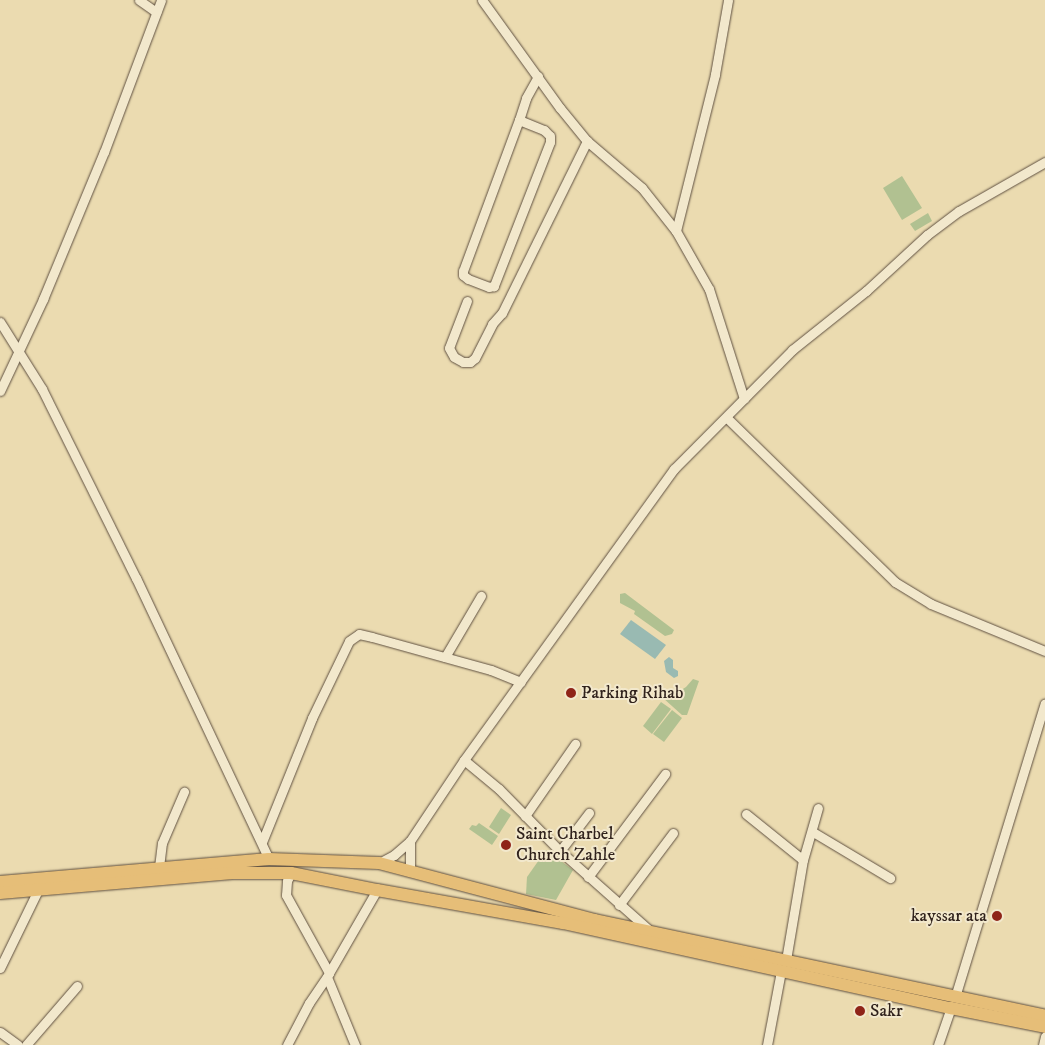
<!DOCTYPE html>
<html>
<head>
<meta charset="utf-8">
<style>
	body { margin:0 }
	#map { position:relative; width:1045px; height:1045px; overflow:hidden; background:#ebdbb0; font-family:"IM FELL DW Pica",serif }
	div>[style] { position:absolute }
	.green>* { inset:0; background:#b1c191 }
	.water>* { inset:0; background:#99bab2 }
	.roads { filter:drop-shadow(0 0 1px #5f5041) drop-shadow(0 0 1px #5f5041) }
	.minor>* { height:9px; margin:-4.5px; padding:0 4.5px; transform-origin:4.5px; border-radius:4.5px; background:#f2e8cc }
	.highway>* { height:12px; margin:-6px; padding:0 6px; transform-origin:6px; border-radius:6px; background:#e6be78 }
	.dots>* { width:14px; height:14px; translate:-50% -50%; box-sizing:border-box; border:2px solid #f2e8cc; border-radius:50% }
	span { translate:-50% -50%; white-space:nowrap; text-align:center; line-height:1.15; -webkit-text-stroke:4px #f2e8cc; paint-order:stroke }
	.poi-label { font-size:18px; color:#30221c }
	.left { translate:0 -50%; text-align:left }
	.right { translate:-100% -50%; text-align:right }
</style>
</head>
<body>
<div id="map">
	<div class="green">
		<div style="clip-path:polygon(902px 176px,922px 208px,902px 220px,883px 188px)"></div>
		<div style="clip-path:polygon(928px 213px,932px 221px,915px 231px,910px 224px)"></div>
		<div style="clip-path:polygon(625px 593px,674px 630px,672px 634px,665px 636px,634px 614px,635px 611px,620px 603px,620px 594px)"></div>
		<div style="clip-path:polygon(693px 679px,699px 681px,687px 715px,682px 715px,663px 698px,664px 692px,678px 692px,686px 687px)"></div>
		<div style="clip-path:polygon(661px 702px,671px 709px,652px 734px,643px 726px)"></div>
		<div style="clip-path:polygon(672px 710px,682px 718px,664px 742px,653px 734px)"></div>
		<div style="clip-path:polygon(501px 808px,511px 815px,499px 834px,489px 827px)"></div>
		<div style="clip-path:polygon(479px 823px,498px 836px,492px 845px,469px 829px,472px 825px,476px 826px)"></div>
		<div style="clip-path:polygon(546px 850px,573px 870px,556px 900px,526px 894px,527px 877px)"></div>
	</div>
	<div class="water">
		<div style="clip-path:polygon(631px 620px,666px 645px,655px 659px,620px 634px)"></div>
		<div style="clip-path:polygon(669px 657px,673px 660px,673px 668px,678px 671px,678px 676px,674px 678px,666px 672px,664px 661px)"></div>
	</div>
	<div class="roads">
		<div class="minor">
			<div style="left:139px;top:0;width:21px;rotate:35deg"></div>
			<div style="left:482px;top:0;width:133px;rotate:54.2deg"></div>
			<div style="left:560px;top:108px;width:43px;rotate:50.7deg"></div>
			<div style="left:587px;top:141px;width:72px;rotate:40.5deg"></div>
			<div style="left:642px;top:188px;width:55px;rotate:51.7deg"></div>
			<div style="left:676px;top:231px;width:67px;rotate:60.4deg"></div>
			<div style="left:709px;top:289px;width:115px;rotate:72.3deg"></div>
			<div style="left:519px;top:120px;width:27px;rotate:22deg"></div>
			<div style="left:544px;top:130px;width:8px;rotate:45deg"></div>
			<div style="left:550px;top:136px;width:6px;rotate:90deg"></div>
			<div style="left:550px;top:142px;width:155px;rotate:111.3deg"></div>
			<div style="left:494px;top:286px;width:5px;rotate:169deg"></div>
			<div style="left:489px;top:287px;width:22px;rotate:-159deg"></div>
			<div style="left:468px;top:279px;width:6px;rotate:-141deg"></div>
			<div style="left:463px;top:275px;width:4px;rotate:-90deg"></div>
			<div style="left:463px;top:271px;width:161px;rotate:-69.7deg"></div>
			<div style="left:519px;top:120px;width:23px;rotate:-72deg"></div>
			<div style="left:526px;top:98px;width:25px;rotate:-61deg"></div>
			<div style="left:676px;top:231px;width:162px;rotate:-76deg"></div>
			<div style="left:715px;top:74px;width:75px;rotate:-80deg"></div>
			<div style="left:467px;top:301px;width:50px;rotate:111deg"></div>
			<div style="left:449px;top:348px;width:10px;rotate:61deg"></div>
			<div style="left:454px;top:357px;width:10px;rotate:29deg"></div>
			<div style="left:463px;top:362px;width:7px"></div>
			<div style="left:470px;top:362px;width:6px;rotate:-39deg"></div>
			<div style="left:475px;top:358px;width:38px;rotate:-63deg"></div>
			<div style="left:492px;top:324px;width:15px;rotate:-48deg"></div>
			<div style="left:502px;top:313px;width:192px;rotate:-63.7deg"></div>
			<div style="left:0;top:322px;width:79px;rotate:57.9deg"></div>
			<div style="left:42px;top:389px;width:211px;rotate:63.6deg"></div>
			<div style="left:136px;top:578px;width:311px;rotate:64.7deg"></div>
			<div style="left:0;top:391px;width:102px;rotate:-64.9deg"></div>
			<div style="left:43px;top:299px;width:159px;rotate:-67.5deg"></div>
			<div style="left:104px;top:152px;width:162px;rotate:-69.4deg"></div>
			<div style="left:727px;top:418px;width:235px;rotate:44.3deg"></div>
			<div style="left:895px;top:582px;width:42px;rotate:31.4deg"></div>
			<div style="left:931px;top:604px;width:123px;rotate:22.4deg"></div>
			<div style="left:445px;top:657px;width:71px;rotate:-59.5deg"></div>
			<div style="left:464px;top:760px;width:45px;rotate:39.6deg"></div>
			<div style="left:499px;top:789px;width:87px;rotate:45.5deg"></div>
			<div style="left:560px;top:851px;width:120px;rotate:41.6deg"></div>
			<div style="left:746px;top:814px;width:73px;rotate:38.9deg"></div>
			<div style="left:525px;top:816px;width:88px;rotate:-55.2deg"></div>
			<div style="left:813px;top:832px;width:90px;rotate:30.9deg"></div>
			<div style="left:410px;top:841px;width:31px;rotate:90deg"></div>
			<div style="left:262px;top:842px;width:134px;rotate:-68deg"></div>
			<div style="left:312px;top:718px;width:85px;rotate:-64.3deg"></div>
			<div style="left:349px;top:641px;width:12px;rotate:-35deg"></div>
			<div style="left:359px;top:634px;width:13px;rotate:13deg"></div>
			<div style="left:372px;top:637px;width:123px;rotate:15.5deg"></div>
			<div style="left:491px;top:670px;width:32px;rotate:22deg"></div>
			<div style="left:560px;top:851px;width:48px;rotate:-52.7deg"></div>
			<div style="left:379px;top:863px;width:17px;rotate:-28deg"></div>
			<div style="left:394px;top:855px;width:21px;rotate:-41deg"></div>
			<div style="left:410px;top:841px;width:97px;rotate:-56.3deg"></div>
			<div style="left:464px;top:760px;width:359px;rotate:-54.2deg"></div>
			<div style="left:674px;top:469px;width:168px;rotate:-45.2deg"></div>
			<div style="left:792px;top:350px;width:95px;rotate:-38.6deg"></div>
			<div style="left:866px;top:291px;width:83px;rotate:-42.6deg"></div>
			<div style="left:927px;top:235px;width:40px;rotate:-37deg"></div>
			<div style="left:959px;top:211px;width:99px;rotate:-29.7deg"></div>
			<div style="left:159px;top:867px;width:24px;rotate:-83deg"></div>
			<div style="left:162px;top:843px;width:56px;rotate:-66.7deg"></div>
			<div style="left:291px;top:873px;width:9px;rotate:117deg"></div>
			<div style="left:287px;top:881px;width:14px;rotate:94deg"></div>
			<div style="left:286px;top:895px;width:89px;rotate:61.1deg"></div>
			<div style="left:588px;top:877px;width:129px;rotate:-53.2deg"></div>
			<div style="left:619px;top:905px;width:90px;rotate:-53.1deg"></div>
			<div style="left:786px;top:960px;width:101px;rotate:-80.4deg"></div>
			<div style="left:803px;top:860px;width:54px;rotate:-73.9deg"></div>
			<div style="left:0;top:968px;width:87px;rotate:-64deg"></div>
			<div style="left:327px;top:977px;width:74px;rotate:67.6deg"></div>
			<div style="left:955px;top:997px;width:307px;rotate:-73deg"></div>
			<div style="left:0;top:1032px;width:22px;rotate:36deg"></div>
			<div style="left:26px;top:1045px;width:78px;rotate:-49.2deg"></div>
			<div style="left:287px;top:1045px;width:47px;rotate:-62.4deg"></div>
			<div style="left:309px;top:1003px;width:36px;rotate:-56deg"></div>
			<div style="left:329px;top:973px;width:96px;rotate:-60deg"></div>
			<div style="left:767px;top:1045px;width:75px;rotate:-79.3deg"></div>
			<div style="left:938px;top:1045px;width:39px;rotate:-71deg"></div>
			<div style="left:1043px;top:1045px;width:9px;rotate:-77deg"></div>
		</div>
		<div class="highway">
			<div style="left:0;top:882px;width:270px;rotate:-4.9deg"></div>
			<div style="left:269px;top:859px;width:110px;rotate:2.1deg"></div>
			<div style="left:379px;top:863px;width:223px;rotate:14.8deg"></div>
			<div style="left:595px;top:920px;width:460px;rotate:12deg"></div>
			<div style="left:0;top:893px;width:233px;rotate:-4.9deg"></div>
			<div style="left:232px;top:873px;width:59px"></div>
			<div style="left:291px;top:873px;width:88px;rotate:11.2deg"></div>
			<div style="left:377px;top:890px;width:189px;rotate:10.1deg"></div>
			<div style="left:563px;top:923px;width:397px;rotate:12.4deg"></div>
			<div style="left:951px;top:1008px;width:96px;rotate:11.4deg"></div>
		</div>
	</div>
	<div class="dots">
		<div style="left:571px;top:693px;background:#8f2418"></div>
		<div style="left:506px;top:845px;background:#8f2418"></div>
		<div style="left:997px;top:916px;background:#8f2418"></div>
		<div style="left:860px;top:1011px;background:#8f2418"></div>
	</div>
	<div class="poi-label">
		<span class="left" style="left:581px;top:693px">Parking Rihab</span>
		<span class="left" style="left:516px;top:845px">Saint Charbel<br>Church Zahle</span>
		<span class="right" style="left:987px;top:916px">kayssar ata</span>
		<span class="left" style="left:870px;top:1011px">Sakr</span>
	</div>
</div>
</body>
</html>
